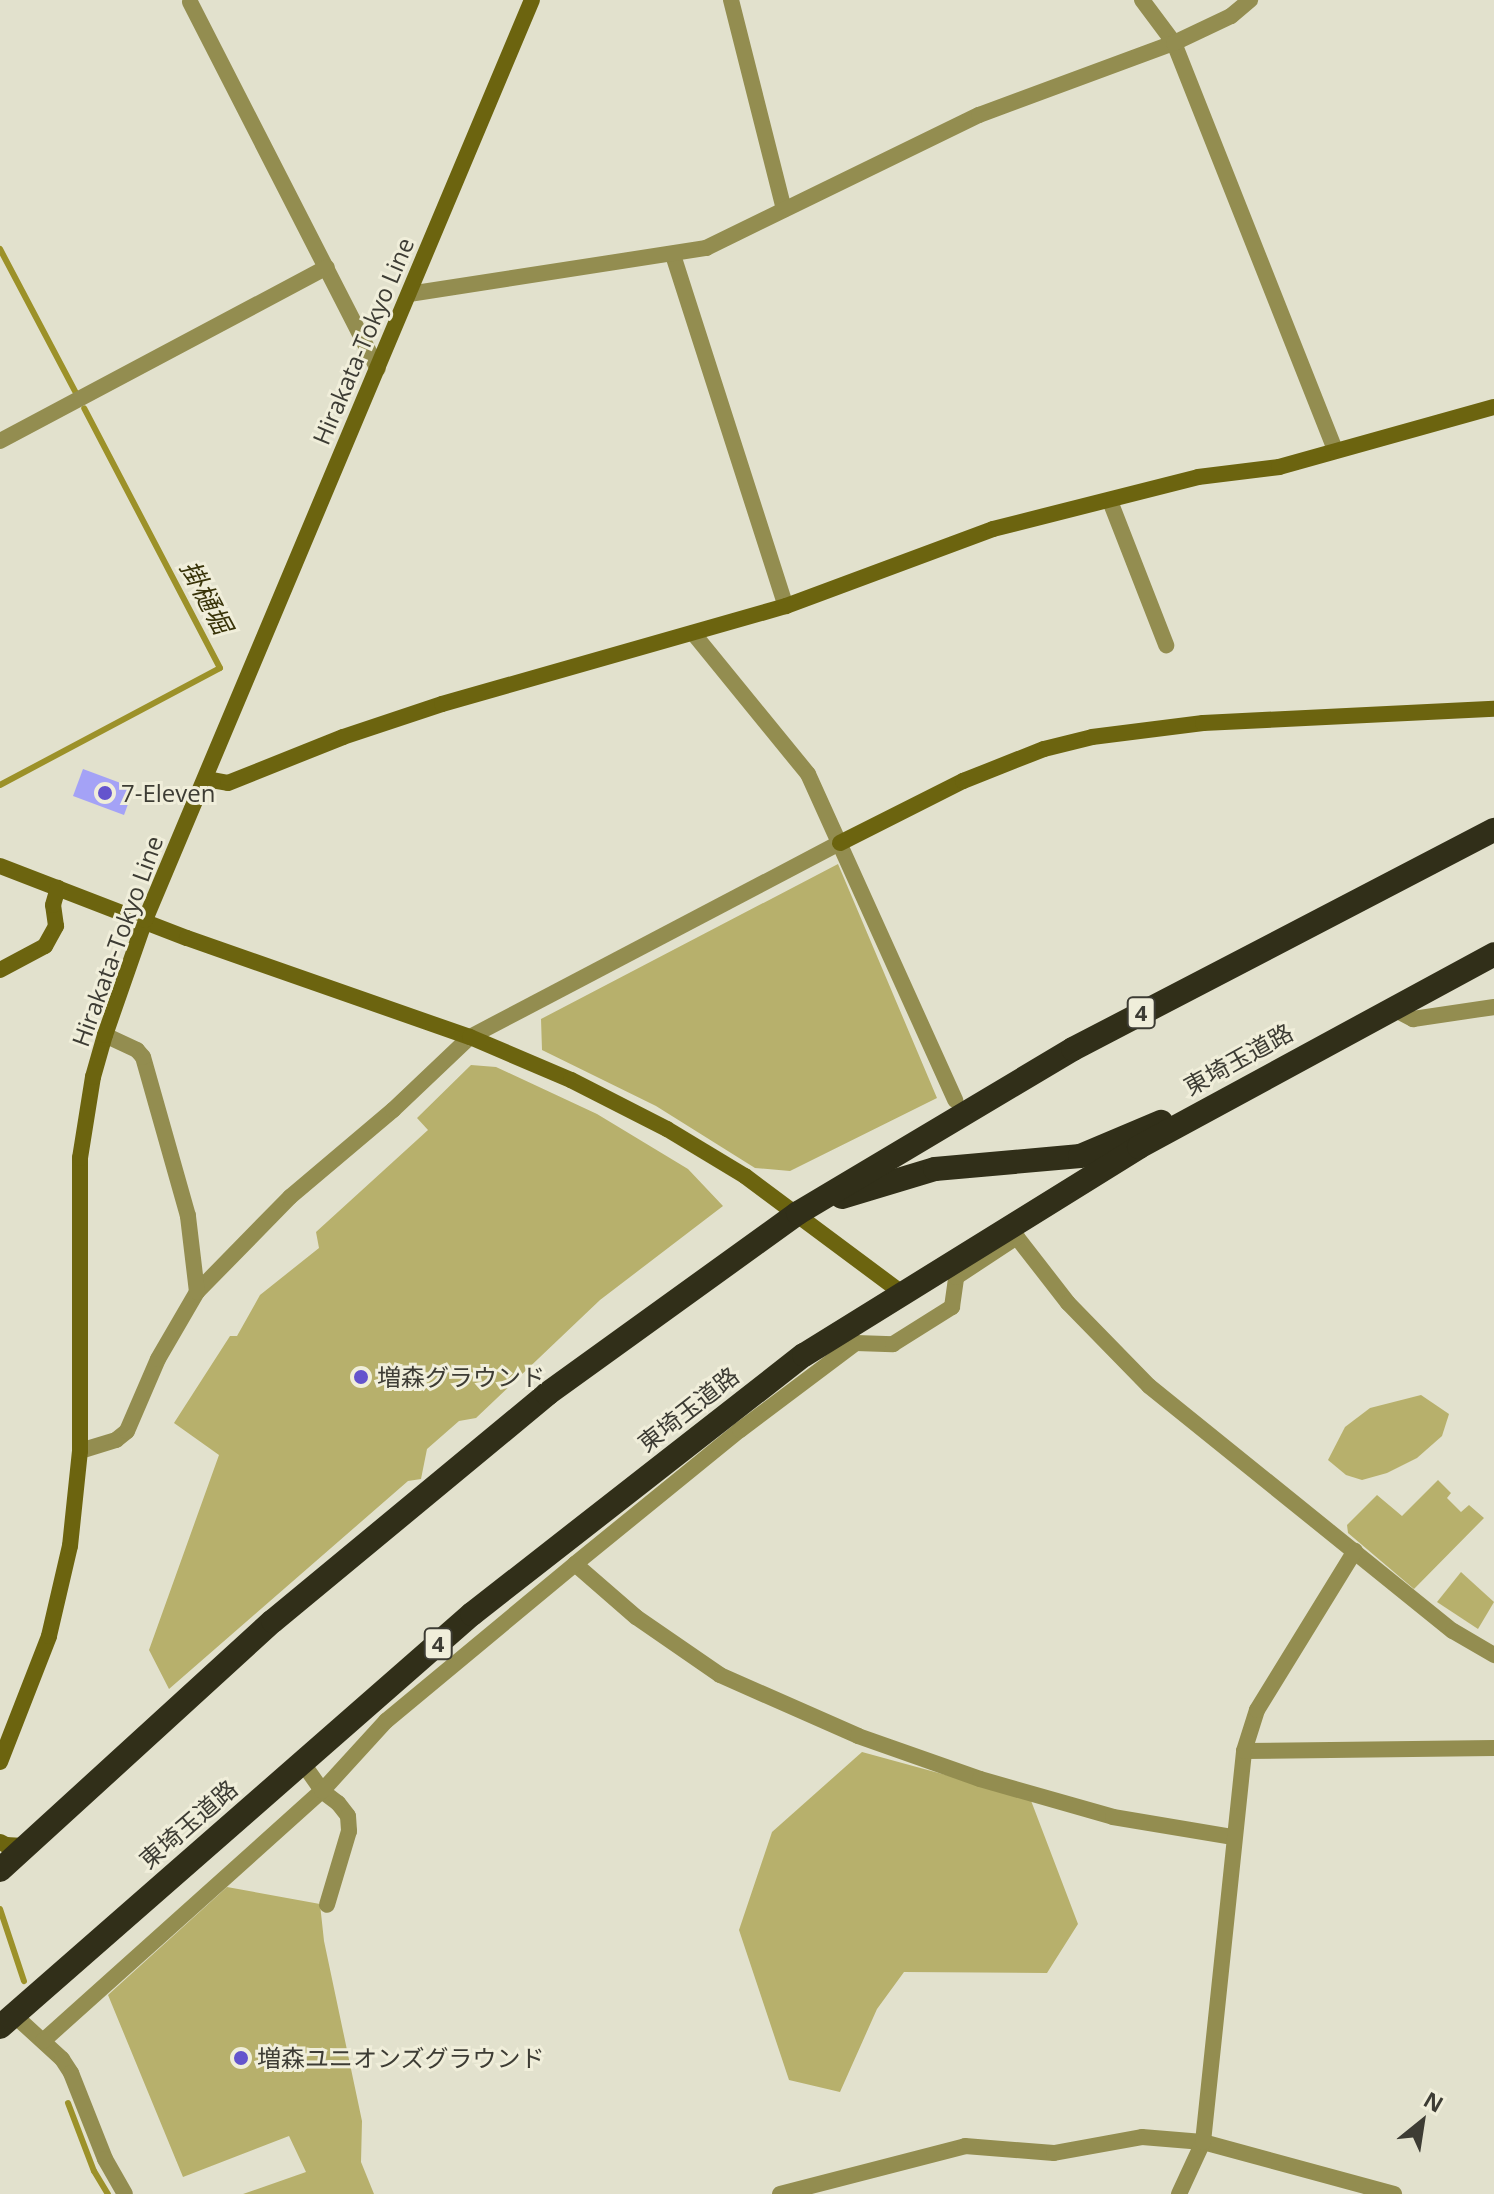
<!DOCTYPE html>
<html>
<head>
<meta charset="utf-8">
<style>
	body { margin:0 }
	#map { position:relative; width:1494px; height:2194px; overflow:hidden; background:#e2e1cd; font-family:"Open Sans","Noto Sans JP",sans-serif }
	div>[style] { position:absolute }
	.green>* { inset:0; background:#b7b06c }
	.stream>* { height:6px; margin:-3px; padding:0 3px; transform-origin:3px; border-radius:3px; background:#9c9129 }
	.building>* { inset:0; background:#a4a2f6 }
	.street>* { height:16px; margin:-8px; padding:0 8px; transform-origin:8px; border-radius:8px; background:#938d50 }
	.secondary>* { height:16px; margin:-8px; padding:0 8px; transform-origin:8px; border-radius:8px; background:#6c640f }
	.highway>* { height:24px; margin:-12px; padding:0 12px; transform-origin:12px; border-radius:12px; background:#312f19 }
	.dots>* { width:22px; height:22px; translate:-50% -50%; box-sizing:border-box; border:4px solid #f0eeda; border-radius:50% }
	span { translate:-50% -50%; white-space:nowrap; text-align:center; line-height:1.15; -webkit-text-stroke:6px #f0eeda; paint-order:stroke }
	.shield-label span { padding:2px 6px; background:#f0eeda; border:2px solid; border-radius:6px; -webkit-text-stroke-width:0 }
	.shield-label { font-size:22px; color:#3d3c34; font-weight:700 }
	.street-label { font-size:24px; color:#3d3c34 }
	.poi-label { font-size:24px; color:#3d3c34 }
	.left { translate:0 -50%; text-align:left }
	.water-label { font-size:26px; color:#383308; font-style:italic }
	.north { position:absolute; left:1382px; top:2082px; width:80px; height:80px; -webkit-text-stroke:6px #f0eeda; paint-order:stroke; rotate:30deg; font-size:22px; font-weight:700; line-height:32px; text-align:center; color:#3d3c34 }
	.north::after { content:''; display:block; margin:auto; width:28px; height:36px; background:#3d3c34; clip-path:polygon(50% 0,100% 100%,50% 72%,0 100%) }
</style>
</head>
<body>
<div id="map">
	<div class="green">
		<div style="clip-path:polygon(838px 864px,937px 1098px,790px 1171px,755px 1168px,656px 1106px,542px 1050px,541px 1019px)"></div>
		<div style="clip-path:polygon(471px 1065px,496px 1067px,597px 1114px,688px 1169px,723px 1206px,600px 1300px,476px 1418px,459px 1421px,427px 1449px,421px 1479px,408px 1481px,169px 1689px,149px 1650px,219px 1455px,174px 1423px,230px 1336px,237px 1336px,260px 1295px,319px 1248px,316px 1232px,428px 1130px,417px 1118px)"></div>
		<div style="clip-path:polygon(1421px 1395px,1449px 1414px,1442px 1436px,1417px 1458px,1387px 1473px,1362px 1480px,1346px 1475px,1328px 1460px,1345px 1427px,1370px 1408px)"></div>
		<div style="clip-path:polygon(1438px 1480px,1451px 1493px,1447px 1498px,1461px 1512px,1469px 1505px,1484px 1518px,1414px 1589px,1348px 1533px,1347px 1525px,1377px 1495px,1402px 1516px)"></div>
		<div style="clip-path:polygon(1461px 1572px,1494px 1602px,1478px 1629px,1437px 1602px)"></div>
		<div style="clip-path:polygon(862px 1752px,1030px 1798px,1078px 1924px,1047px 1973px,904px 1972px,877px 2009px,840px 2092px,789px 2080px,739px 1930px,772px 1832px)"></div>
		<div style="clip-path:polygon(227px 1887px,320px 1904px,324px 1941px,362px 2121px,361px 2162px,374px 2194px,243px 2194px,306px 2172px,289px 2136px,183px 2177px,108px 1995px)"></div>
	</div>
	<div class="stream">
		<div style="left:0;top:249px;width:165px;rotate:62.2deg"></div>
		<div style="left:0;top:785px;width:249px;rotate:-28deg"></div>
		<div style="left:220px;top:668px;width:293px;rotate:-117.6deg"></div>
		<div style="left:0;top:1909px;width:76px;rotate:71.6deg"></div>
		<div style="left:68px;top:2103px;width:73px;rotate:69.1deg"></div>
		<div style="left:94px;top:2171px;width:27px;rotate:59deg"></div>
	</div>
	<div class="building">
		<div style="clip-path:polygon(83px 769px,134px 788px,124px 815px,73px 796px)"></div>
	</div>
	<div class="street">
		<div style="left:731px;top:0;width:216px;rotate:75.8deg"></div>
		<div style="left:1142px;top:0;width:54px;rotate:53.3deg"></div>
		<div style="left:1174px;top:43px;width:438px;rotate:68.4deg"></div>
		<div style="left:190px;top:2px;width:412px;rotate:62.9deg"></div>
		<div style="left:673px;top:255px;width:369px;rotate:72.2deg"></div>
		<div style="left:409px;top:294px;width:301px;rotate:-8.8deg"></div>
		<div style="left:706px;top:248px;width:304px;rotate:-26deg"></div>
		<div style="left:979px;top:115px;width:208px;rotate:-20.3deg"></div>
		<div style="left:1174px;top:43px;width:63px;rotate:-25.3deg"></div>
		<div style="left:1231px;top:16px;width:25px;rotate:-40deg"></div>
		<div style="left:0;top:441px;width:370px;rotate:-28deg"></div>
		<div style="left:1110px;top:501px;width:155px;rotate:68.7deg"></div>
		<div style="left:693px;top:633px;width:182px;rotate:50.8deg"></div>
		<div style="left:808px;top:774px;width:358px;rotate:65.7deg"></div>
		<div style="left:1392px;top:1008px;width:24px;rotate:28deg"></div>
		<div style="left:1413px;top:1019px;width:82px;rotate:-8.4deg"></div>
		<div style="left:1012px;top:1231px;width:91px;rotate:52.1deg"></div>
		<div style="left:1068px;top:1303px;width:116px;rotate:45.7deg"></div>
		<div style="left:1149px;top:1386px;width:390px;rotate:38.9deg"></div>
		<div style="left:1453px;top:1631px;width:48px;rotate:30.3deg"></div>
		<div style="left:197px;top:1292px;width:133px;rotate:-45.6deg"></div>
		<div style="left:290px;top:1197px;width:135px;rotate:-40.2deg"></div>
		<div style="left:393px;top:1110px;width:106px;rotate:-43.5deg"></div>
		<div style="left:470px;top:1037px;width:418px;rotate:-27.7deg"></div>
		<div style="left:80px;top:1451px;width:38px;rotate:-17deg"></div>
		<div style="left:116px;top:1440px;width:14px;rotate:-39deg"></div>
		<div style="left:127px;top:1431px;width:78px;rotate:-66.7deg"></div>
		<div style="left:158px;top:1359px;width:78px;rotate:-59.8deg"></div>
		<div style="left:197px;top:1292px;width:77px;rotate:-96.8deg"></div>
		<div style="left:188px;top:1216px;width:165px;rotate:-105.8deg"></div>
		<div style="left:143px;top:1057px;width:9px;rotate:-131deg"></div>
		<div style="left:137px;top:1050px;width:35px;rotate:-155deg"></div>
		<div style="left:575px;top:1564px;width:81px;rotate:41deg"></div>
		<div style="left:636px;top:1617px;width:102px;rotate:34.6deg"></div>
		<div style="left:720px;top:1675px;width:151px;rotate:23.8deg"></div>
		<div style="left:858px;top:1736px;width:129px;rotate:19.4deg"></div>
		<div style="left:980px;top:1779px;width:138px;rotate:15.9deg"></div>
		<div style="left:1113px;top:1817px;width:122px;rotate:9.5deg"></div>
		<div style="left:1244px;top:1751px;width:250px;rotate:-0.7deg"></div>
		<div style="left:302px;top:1762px;width:35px;rotate:55deg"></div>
		<div style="left:322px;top:1791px;width:20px;rotate:37deg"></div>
		<div style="left:338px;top:1803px;width:16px;rotate:52deg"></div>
		<div style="left:348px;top:1816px;width:15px;rotate:86deg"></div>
		<div style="left:349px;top:1831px;width:77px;rotate:106.6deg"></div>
		<div style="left:14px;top:2015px;width:65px;rotate:42.5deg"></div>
		<div style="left:62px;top:2059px;width:17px;rotate:57deg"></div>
		<div style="left:71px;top:2073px;width:92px;rotate:68.4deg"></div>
		<div style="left:105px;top:2159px;width:40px;rotate:60.3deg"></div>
		<div style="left:43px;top:2041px;width:375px;rotate:-41.9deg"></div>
		<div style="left:322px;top:1791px;width:95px;rotate:-47.6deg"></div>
		<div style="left:386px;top:1721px;width:246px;rotate:-39.7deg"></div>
		<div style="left:575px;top:1564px;width:213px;rotate:-39.1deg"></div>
		<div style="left:740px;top:1430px;width:145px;rotate:-36.9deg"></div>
		<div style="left:856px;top:1343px;width:37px;rotate:2deg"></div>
		<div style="left:893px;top:1344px;width:70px;rotate:-32.1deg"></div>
		<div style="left:952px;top:1307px;width:30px;rotate:-82deg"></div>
		<div style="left:956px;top:1277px;width:73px;rotate:-33.3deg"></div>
		<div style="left:780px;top:2194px;width:191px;rotate:-14.5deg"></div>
		<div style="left:965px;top:2146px;width:89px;rotate:4.5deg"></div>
		<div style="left:1054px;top:2153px;width:89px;rotate:-10.3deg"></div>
		<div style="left:1142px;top:2137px;width:61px;rotate:4.7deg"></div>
		<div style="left:1203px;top:2142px;width:198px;rotate:15.2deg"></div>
		<div style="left:1179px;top:2194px;width:57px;rotate:-65.2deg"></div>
		<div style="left:1203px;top:2142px;width:393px;rotate:-84deg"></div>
		<div style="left:1244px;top:1751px;width:43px;rotate:-72.4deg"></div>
		<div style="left:1257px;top:1710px;width:187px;rotate:-58.4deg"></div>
	</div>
	<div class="secondary">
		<div style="left:206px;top:779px;width:22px;rotate:10deg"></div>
		<div style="left:228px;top:783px;width:124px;rotate:-21.8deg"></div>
		<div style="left:343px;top:737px;width:104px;rotate:-18.4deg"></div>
		<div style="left:442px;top:704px;width:358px;rotate:-15.9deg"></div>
		<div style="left:786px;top:606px;width:221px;rotate:-20.4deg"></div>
		<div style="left:993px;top:529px;width:211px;rotate:-14.2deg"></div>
		<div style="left:1198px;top:477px;width:82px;rotate:-7deg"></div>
		<div style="left:1279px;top:467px;width:223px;rotate:-15.6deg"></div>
		<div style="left:840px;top:843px;width:138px;rotate:-26.8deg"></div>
		<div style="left:963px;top:781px;width:87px;rotate:-21.6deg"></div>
		<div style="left:1044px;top:749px;width:49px;rotate:-14deg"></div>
		<div style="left:1092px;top:737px;width:112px;rotate:-7.2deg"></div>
		<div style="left:1203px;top:723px;width:291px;rotate:-2.8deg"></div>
		<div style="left:0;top:866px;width:200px;rotate:21.1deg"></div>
		<div style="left:187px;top:938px;width:300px;rotate:19.3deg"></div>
		<div style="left:470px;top:1037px;width:110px;rotate:23.1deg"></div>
		<div style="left:571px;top:1080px;width:108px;rotate:27deg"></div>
		<div style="left:667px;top:1129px;width:91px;rotate:31.1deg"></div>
		<div style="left:745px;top:1176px;width:196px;rotate:36.7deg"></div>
		<div style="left:0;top:970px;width:51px;rotate:-28.1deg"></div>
		<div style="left:45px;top:946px;width:23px;rotate:-61deg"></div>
		<div style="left:56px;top:926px;width:21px;rotate:-98deg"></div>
		<div style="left:53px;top:905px;width:18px;rotate:-74deg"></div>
		<div style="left:0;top:1762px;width:135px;rotate:-68.7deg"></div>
		<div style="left:49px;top:1636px;width:92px;rotate:-76.9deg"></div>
		<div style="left:70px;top:1546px;width:96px;rotate:-84deg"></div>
		<div style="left:80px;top:1451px;width:293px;rotate:-90deg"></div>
		<div style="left:80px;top:1158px;width:82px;rotate:-80.9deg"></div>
		<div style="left:93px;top:1077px;width:44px;rotate:-74.1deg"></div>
		<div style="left:105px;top:1035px;width:122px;rotate:-70.8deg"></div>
		<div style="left:145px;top:920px;width:998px;rotate:-67.19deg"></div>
		<div style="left:0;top:1842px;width:7px;rotate:27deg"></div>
		<div style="left:6px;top:1845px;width:22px;rotate:3deg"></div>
	</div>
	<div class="highway">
		<div style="left:842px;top:1197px;width:97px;rotate:-16.8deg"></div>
		<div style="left:935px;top:1169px;width:146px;rotate:-5.1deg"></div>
		<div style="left:1080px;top:1156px;width:88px;rotate:-22.8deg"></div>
		<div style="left:0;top:1870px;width:369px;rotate:-42.4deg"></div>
		<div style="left:273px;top:1621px;width:356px;rotate:-39.6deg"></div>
		<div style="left:547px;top:1394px;width:309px;rotate:-35.8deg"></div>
		<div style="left:798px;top:1213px;width:320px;rotate:-30.8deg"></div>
		<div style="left:1073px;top:1049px;width:475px;rotate:-27.5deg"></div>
		<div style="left:0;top:2027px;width:627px;rotate:-41.19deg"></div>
		<div style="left:472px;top:1614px;width:421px;rotate:-38deg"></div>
		<div style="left:804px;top:1355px;width:394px;rotate:-31.8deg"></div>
		<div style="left:1139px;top:1147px;width:404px;rotate:-28.5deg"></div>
	</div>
	<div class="dots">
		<div style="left:105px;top:793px;background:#6454cd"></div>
		<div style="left:361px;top:1377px;background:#6454cd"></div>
		<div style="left:241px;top:2058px;background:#6454cd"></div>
	</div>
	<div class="shield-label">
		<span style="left:1141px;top:1013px">4</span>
		<span style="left:438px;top:1644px">4</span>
	</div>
	<div class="street-label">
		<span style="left:363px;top:341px;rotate:-67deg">Hirakata-Tokyo Line</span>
		<span style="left:117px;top:941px;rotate:-70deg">Hirakata-Tokyo Line</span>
		<span style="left:1238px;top:1059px;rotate:-29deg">東埼玉道路</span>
		<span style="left:688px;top:1409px;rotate:-38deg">東埼玉道路</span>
		<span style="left:188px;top:1824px;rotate:-41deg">東埼玉道路</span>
	</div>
	<div class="poi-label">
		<span class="left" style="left:121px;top:793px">7-Eleven</span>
		<span class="left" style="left:377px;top:1377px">増森グラウンド</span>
		<span class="left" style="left:257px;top:2058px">増森ユニオンズグラウンド</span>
	</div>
	<div class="water-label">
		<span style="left:206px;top:597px;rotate:62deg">掛樋堀</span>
	</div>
	<div class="north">N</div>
</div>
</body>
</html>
